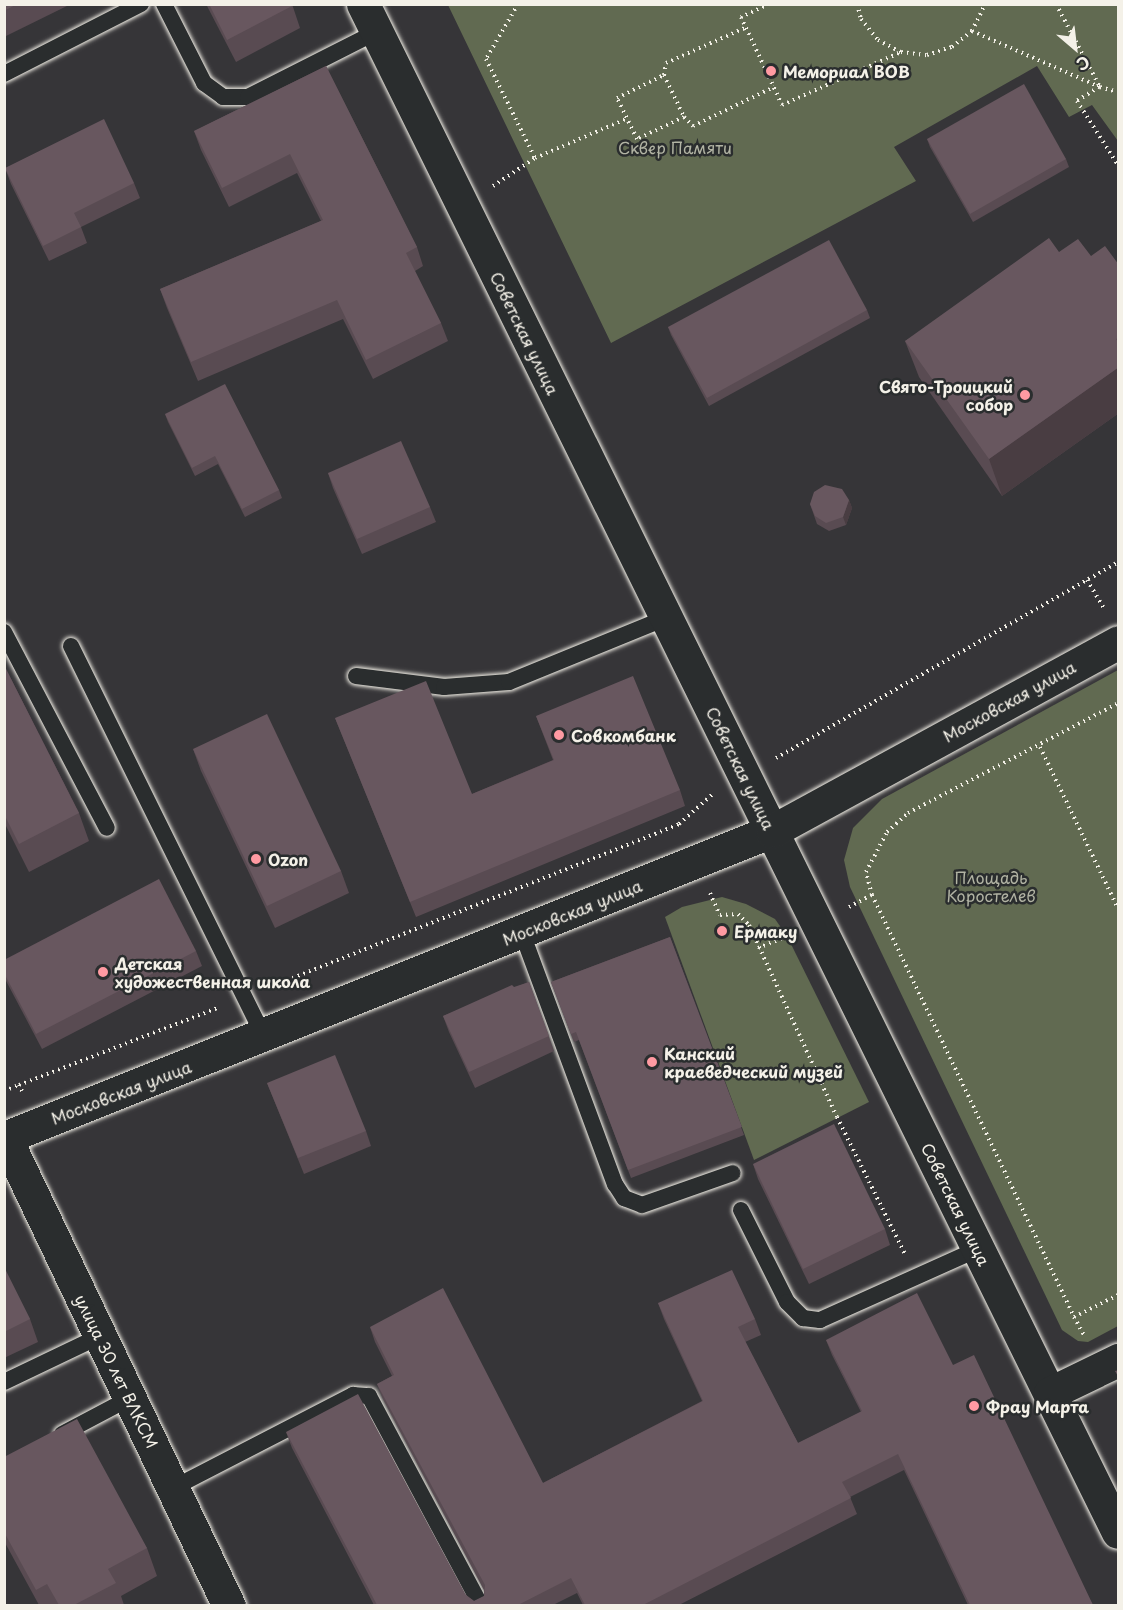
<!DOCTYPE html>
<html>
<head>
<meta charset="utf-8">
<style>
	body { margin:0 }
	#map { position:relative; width:1123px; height:1610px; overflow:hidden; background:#363538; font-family:"Playpen Sans",sans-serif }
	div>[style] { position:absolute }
	.green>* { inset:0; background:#616a51 }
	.path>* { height:4px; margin-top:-2px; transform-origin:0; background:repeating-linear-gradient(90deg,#f4f1e8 0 1.5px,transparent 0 6px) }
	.roads { filter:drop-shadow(0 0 2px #f4f1e8) drop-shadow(0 0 2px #f4f1e8) }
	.lane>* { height:16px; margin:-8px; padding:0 8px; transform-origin:8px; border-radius:8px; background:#2a2d2e }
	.street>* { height:33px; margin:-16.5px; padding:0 16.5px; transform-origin:16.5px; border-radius:16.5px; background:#2a2d2e }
	.secondary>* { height:33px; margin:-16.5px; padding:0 16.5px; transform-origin:16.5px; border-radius:16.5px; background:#2a2d2e }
	.wall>* { inset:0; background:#594b52 }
	.shaded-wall>* { inset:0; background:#493d42 }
	.building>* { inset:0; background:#68575f }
	.dots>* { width:16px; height:16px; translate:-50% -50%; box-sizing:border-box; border:3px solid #2a2d2e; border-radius:50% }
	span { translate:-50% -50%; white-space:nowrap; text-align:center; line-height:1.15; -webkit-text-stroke:5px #2a2d2e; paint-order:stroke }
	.poi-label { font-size:16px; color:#f4f1e8; font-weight:700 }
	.left { translate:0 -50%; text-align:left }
	.right { translate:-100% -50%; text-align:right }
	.park-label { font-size:16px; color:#b2b4a4 }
	.street-label { font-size:16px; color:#f4f1e8 }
	.frame { position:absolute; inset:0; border:6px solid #f4f1e8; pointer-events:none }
	.north { position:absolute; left:1045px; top:18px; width:60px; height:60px; -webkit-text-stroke:4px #2a2d2e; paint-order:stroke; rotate:152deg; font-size:16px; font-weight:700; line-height:24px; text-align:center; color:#f4f1e8 }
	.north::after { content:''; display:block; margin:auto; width:21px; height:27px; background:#f4f1e8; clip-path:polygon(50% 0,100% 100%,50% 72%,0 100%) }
</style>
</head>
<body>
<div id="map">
	<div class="green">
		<div style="clip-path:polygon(448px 5px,1118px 5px,1118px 141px,1092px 105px,1069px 117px,1037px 66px,894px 147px,916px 181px,611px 343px)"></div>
		<div style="clip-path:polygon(1118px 670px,1118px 1326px,1088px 1342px,1078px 1341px,1062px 1330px,850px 887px,844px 860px,853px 828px,882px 799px)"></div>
		<div style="clip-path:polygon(722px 897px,746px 904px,775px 919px,787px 936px,869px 1102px,754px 1160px,665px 917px,682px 907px)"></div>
	</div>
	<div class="path">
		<div style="left:518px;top:4px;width:64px;rotate:120.2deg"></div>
		<div style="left:486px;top:59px;width:110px;rotate:63.7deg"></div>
		<div style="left:535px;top:158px;width:99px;rotate:-23.2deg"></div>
		<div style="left:769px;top:4px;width:31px;rotate:155deg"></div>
		<div style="left:741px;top:17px;width:97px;rotate:65deg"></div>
		<div style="left:782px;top:105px;width:130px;rotate:-24deg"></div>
		<div style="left:857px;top:4px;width:16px;rotate:75deg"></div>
		<div style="left:861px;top:19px;width:27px;rotate:51deg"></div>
		<div style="left:878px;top:40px;width:26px;rotate:28deg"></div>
		<div style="left:901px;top:52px;width:26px;rotate:7deg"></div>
		<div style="left:927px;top:55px;width:26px;rotate:-18deg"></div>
		<div style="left:952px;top:47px;width:26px;rotate:-39deg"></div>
		<div style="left:972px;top:31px;width:30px;rotate:-64deg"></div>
		<div style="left:1056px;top:4px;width:94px;rotate:62.1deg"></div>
		<div style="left:1100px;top:87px;width:19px;rotate:16deg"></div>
		<div style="left:972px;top:31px;width:140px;rotate:23.6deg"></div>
		<div style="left:664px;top:75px;width:47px;rotate:64.5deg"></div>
		<div style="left:684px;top:117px;width:52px;rotate:154.9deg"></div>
		<div style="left:637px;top:139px;width:46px;rotate:-116deg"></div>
		<div style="left:617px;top:98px;width:52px;rotate:-26.1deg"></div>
		<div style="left:664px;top:75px;width:12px;rotate:-81deg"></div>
		<div style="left:666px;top:63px;width:89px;rotate:-24deg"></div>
		<div style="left:1099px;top:87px;width:26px;rotate:148deg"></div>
		<div style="left:1077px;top:101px;width:76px;rotate:57.4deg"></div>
		<div style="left:684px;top:117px;width:13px;rotate:45deg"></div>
		<div style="left:693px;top:126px;width:90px;rotate:-25.7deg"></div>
		<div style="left:493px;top:186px;width:50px;rotate:-33.7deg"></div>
		<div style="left:1087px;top:580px;width:35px;rotate:59deg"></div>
		<div style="left:1040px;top:747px;width:179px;rotate:64.2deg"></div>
		<div style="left:776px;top:758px;width:394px;rotate:-29.8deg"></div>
		<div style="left:679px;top:824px;width:47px;rotate:-41.5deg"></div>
		<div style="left:710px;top:893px;width:24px;rotate:66deg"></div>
		<div style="left:720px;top:915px;width:18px;rotate:-3deg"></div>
		<div style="left:738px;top:914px;width:16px;rotate:45deg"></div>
		<div style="left:749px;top:925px;width:211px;rotate:65.4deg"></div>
		<div style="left:837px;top:1117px;width:153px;rotate:63.6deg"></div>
		<div style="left:872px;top:895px;width:468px;rotate:64.4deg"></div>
		<div style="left:1074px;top:1317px;width:49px;rotate:-26.6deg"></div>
		<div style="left:849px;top:907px;width:26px;rotate:-28deg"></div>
		<div style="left:872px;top:895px;width:24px;rotate:-105deg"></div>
		<div style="left:866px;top:872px;width:45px;rotate:-62.3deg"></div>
		<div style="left:887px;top:832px;width:28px;rotate:-42deg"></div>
		<div style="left:908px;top:813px;width:237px;rotate:-27.6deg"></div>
		<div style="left:758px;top:948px;width:29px;rotate:-22deg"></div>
		<div style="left:270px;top:987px;width:440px;rotate:-21.7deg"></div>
		<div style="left:679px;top:824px;width:5px;rotate:68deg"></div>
		<div style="left:4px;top:1091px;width:16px;rotate:-22deg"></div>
		<div style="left:22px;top:1091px;width:7px;rotate:-117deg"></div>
		<div style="left:19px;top:1085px;width:213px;rotate:-21.2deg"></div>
		<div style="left:1074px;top:1317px;width:23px;rotate:61deg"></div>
	</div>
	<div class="roads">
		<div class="lane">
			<div style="left:164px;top:4px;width:89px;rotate:63.1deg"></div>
			<div style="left:204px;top:83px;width:24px;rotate:36deg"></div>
			<div style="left:223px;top:97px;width:25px"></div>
			<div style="left:248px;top:97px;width:144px;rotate:-26.9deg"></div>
			<div style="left:4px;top:74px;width:154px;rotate:-27.1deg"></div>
			<div style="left:4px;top:632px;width:221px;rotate:62.3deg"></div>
			<div style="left:71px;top:646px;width:435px;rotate:63.7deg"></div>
			<div style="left:356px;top:676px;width:89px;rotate:7.1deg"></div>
			<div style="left:444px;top:687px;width:65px;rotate:-4.4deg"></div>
			<div style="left:509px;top:682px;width:170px;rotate:-22.2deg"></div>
			<div style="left:522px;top:933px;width:268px;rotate:69.7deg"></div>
			<div style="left:615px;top:1184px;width:17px;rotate:57deg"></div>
			<div style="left:624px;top:1198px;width:19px;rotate:21deg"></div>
			<div style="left:642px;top:1205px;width:96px;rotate:-19.4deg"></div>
			<div style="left:741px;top:1210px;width:103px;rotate:63.4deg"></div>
			<div style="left:787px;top:1302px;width:23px;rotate:45deg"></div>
			<div style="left:803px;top:1318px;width:17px;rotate:7deg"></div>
			<div style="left:820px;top:1320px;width:173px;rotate:-24.2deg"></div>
			<div style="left:4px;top:1382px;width:106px;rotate:-25.6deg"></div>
			<div style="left:62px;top:1434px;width:77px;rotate:-27.9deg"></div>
			<div style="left:173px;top:1488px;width:203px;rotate:-27.3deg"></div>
			<div style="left:353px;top:1395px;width:16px;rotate:4deg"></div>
			<div style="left:369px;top:1396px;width:238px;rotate:61.9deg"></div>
		</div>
		<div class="street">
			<div style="left:363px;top:4px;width:1704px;rotate:63.71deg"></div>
			<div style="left:1050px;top:1393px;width:76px;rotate:-25.9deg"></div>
		</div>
		<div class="secondary">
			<div style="left:5px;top:1137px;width:520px;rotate:64.47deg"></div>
			<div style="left:4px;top:1138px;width:827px;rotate:-21.79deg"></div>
			<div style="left:772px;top:831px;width:394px;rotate:-28.6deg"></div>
		</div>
	</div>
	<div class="wall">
		<div style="clip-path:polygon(4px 4px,71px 4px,4px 37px)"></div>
		<div style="clip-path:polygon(206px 4px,292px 4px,300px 28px,236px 62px)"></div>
		<div style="clip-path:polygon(326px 66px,417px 247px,423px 266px,415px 271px,441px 323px,448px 341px,373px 379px,343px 319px,198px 381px,167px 308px,160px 289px,321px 221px,297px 173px,229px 207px,201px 150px,194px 131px)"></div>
		<div style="clip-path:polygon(927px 139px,1066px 159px,1069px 167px,973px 222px,930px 147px)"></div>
		<div style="clip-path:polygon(5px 168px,134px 183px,140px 198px,81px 227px,87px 243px,49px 261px,11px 184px)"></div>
		<div style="clip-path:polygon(1059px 252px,1091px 256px,1119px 265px,1119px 413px,1002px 496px,919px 377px,905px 341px)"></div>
		<div style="clip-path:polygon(867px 310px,870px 318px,709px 406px,671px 335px,668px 327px)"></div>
		<div style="clip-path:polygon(165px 414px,279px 490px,282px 498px,245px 517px,218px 464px,195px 476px,168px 422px)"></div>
		<div style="clip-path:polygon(328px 473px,430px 507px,436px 522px,362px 554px,333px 488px)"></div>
		<div style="clip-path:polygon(849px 500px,852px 508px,846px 525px,829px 531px,817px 524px,810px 504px)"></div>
		<div style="clip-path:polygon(4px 665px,79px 813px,89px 841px,29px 872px,4px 822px)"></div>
		<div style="clip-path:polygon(536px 716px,680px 790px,685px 806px,416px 917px,335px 718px,472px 794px,553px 760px)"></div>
		<div style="clip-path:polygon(193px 749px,341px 871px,349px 893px,275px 928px,201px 771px)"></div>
		<div style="clip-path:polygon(670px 937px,744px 1135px,631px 1178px,579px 1040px,574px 1042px,551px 982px)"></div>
		<div style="clip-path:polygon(196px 951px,202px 966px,42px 1049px,4px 977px,4px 960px)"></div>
		<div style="clip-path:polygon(529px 982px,554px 1051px,475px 1088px,449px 1032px,443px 1016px)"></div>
		<div style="clip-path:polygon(267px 1083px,366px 1131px,371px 1146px,304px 1174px)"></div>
		<div style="clip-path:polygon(753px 1164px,885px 1229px,890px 1245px,809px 1284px,758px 1179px)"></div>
		<div style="clip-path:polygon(4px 1267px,30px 1319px,38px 1342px,4px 1358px)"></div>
		<div style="clip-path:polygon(658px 1303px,755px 1319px,761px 1335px,745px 1342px,798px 1443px,861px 1412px,832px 1355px,826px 1340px,953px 1365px,1093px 1605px,968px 1605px,904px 1470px,850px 1497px,857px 1514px,679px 1605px,583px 1605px,577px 1593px,553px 1605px,374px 1605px,292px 1448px,286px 1432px,466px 1595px,474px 1601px,484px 1596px,484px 1590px,383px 1399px,377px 1384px,392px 1376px,375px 1342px,370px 1327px,543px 1483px,702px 1401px,664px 1319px)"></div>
		<div style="clip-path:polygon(4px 1457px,147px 1548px,157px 1576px,121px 1596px,124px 1605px,39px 1605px,4px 1541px)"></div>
	</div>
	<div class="shaded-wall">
		<div style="clip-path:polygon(1119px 367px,1119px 413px,1002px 496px,989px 459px)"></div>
		<div style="clip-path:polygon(849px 500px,852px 508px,846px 525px,843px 517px)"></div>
	</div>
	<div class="building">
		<div style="clip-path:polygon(4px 4px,17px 4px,4px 11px)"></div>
		<div style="clip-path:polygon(209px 4px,292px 4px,292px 6px,227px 40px)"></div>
		<div style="clip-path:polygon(326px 66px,417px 247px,406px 253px,441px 323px,366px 360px,337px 300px,191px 362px,160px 289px,323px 220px,290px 154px,222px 188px,194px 131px)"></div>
		<div style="clip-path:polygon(1024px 84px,1066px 159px,970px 214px,927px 139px)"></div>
		<div style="clip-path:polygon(104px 119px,134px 183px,74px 213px,81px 227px,43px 246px,5px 168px)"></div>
		<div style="clip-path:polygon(1049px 238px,1059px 252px,1078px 239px,1091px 256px,1105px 246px,1119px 265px,1119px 338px,1116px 339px,1119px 343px,1119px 367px,989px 459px,905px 341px)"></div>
		<div style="clip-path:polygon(829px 240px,867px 310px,707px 398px,668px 327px)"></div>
		<div style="clip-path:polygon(225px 384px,279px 490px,242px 509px,215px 456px,192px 468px,165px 414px)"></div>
		<div style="clip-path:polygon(401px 441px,430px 507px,357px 539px,328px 473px)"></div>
		<div style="clip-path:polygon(825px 485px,842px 489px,849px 500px,843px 517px,826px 523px,815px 516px,810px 504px,814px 492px)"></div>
		<div style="clip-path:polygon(4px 665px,79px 813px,19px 844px,4px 814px)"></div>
		<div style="clip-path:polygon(633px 676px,680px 790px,410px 902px,335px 718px,426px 681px,472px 794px,554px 760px,536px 716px)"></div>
		<div style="clip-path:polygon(267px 714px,341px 871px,267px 906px,193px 749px)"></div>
		<div style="clip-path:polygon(159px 879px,196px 951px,36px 1034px,4px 973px,4px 960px)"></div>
		<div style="clip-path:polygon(670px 937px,742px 1127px,628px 1170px,576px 1032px,571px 1034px,551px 982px)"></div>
		<div style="clip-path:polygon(529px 982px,549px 1036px,469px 1072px,443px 1016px,512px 985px,514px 987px)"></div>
		<div style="clip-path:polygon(335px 1055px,366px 1131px,298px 1158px,267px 1083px)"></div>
		<div style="clip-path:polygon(834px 1124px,885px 1229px,803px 1269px,753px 1164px)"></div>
		<div style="clip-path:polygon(4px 1267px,30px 1319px,4px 1332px)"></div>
		<div style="clip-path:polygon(732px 1270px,755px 1319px,738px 1327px,798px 1443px,862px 1411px,826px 1340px,917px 1293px,953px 1365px,974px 1355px,1093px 1605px,970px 1605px,898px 1454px,842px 1482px,851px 1498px,643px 1605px,585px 1605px,571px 1578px,518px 1605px,377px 1605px,286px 1432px,358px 1394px,466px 1595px,474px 1601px,484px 1596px,485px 1585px,377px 1384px,394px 1375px,370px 1327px,443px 1288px,543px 1483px,703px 1401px,658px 1303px)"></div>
		<div style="clip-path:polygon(1119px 1370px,1119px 1378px,1115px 1371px)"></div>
		<div style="clip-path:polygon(77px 1419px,147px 1548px,108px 1569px,116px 1583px,74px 1605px,59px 1605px,47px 1584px,36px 1590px,4px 1532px,4px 1457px)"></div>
	</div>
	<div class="dots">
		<div style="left:771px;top:71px;background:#ff9aa2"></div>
		<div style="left:1025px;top:395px;background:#ff9aa2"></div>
		<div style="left:559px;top:735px;background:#ff9aa2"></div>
		<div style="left:256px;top:859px;background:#ff9aa2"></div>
		<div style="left:722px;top:931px;background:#ff9aa2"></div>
		<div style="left:103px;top:972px;background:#ff9aa2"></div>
		<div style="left:652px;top:1062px;background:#ff9aa2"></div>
		<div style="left:974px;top:1406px;background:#ff9aa2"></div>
	</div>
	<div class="poi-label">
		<span class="left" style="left:783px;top:71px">Мемориал ВОВ</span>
		<span class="right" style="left:1013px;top:395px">Свято-Троицкий<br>собор</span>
		<span class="left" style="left:571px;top:735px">Совкомбанк</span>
		<span class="left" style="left:268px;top:859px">Ozon</span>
		<span class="left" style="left:734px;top:931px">Ермаку</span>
		<span class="left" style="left:115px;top:972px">Детская<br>художественная школа</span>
		<span class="left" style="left:664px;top:1062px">Канский<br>краеведческий музей</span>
		<span class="left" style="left:986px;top:1406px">Фрау Марта</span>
	</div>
	<div class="park-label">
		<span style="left:675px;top:147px">Сквер Памяти</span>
		<span style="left:991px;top:886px">Площадь<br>Коростелев</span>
	</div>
	<div class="street-label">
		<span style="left:525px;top:333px;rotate:64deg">Советская улица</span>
		<span style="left:1009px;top:701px;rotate:-29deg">Московская улица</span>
		<span style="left:741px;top:768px;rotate:64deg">Советская улица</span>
		<span style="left:572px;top:912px;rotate:-22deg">Московская улица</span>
		<span style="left:121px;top:1092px;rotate:-21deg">Московская улица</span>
		<span style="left:956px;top:1204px;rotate:64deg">Советская улица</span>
		<span style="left:117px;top:1371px;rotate:64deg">улица 30 лет ВЛКСМ</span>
	</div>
	<div class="frame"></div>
	<div class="north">С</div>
</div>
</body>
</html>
